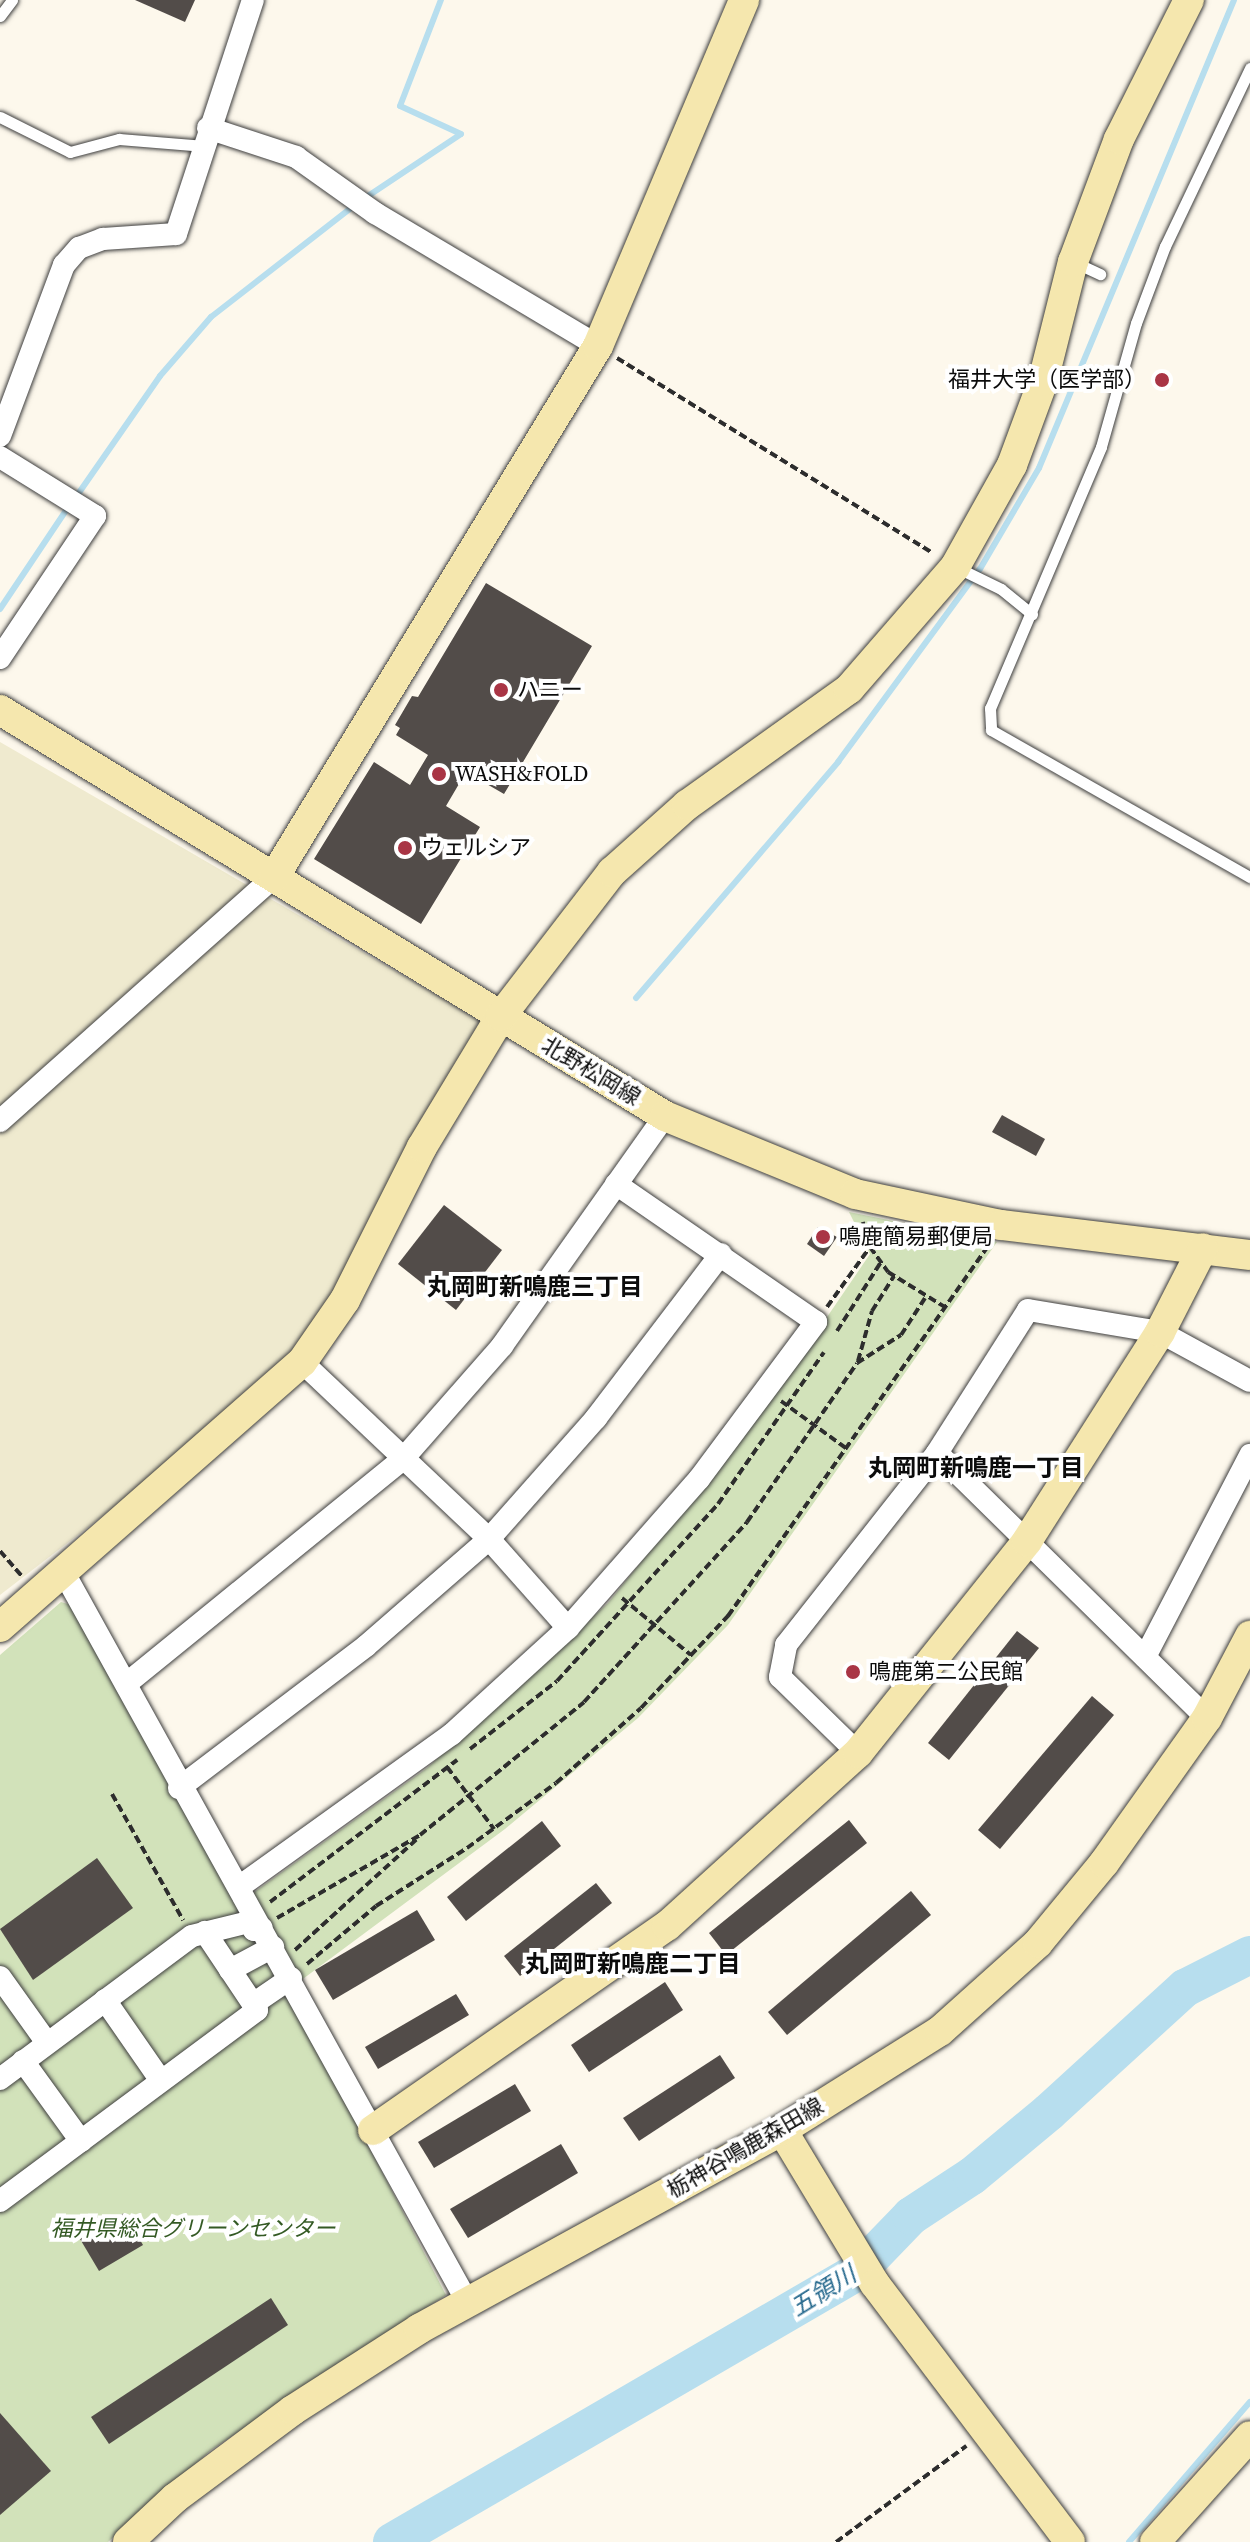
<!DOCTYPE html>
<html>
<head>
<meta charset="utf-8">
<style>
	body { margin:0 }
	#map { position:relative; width:1250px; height:2542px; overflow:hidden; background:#fdf8ec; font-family:"Source Serif 4","Noto Sans JP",serif }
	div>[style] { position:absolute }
	.farmland>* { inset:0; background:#efeacf }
	.green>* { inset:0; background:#d2e2ba }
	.stream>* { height:6px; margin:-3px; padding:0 3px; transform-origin:3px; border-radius:3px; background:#b7deee }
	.river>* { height:38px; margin:-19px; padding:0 19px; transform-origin:19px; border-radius:19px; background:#b7deee }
	.building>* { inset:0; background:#524c49 }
	.path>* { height:4px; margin-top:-2px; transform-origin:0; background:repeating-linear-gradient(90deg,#2d2d2d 0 8px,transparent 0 12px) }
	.roads { filter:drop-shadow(0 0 2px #3e3e3e) drop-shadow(0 0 2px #3e3e3e) }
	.lane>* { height:11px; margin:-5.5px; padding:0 5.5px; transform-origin:5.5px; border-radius:5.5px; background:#fff }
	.street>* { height:22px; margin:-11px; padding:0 11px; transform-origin:11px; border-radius:11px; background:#fff }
	.secondary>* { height:30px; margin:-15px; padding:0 15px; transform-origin:15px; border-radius:15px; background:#f5e7ae }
	.dots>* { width:22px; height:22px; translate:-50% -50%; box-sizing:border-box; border:4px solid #fff; border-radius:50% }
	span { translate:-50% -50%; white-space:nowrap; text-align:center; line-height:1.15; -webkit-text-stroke:8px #fff; paint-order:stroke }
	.poi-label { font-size:22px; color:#0b0b0b }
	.right { translate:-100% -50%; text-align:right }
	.left { translate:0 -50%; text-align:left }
	.street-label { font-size:22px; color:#0b0b0b }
	.park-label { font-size:22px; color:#345a24; font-style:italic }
	.neighbourhood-label { font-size:24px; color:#0b0b0b; font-weight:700 }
	.water-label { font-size:24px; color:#25688d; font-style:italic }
</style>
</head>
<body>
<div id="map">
	<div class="farmland">
		<div style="clip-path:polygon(0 742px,485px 1023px,302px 1362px,0 1595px)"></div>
	</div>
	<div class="green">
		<div style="clip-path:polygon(849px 1212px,997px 1242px,728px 1625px,638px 1718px,505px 1829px,288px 1990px,446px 2295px,211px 2450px,108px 2542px,0 2542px,0 1655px,61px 1602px,71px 1605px,242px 1901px,427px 1768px,608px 1603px,765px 1408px,870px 1254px)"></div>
	</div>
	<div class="stream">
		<div style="left:365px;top:198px;width:115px;rotate:-33.7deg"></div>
		<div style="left:461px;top:134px;width:67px;rotate:-155.3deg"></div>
		<div style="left:400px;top:106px;width:114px;rotate:-68.9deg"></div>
		<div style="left:76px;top:497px;width:147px;rotate:-55.2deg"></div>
		<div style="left:160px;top:376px;width:78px;rotate:-49.2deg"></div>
		<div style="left:211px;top:317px;width:184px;rotate:-37.9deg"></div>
		<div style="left:0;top:609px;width:124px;rotate:-56.2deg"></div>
		<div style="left:636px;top:998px;width:311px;rotate:-49.4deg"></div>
		<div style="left:838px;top:762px;width:240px;rotate:-53.7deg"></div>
		<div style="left:980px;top:569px;width:117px;rotate:-59.7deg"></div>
		<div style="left:1039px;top:468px;width:507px;rotate:-67.38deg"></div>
		<div style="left:1129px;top:2542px;width:185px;rotate:-49.2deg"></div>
	</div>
	<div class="river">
		<div style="left:392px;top:2542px;width:538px;rotate:-30.14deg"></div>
		<div style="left:857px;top:2272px;width:78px;rotate:-46deg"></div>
		<div style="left:911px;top:2216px;width:73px;rotate:-33.3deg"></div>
		<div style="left:972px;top:2176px;width:100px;rotate:-39.7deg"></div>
		<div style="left:1049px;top:2112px;width:184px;rotate:-42.4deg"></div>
		<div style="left:1185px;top:1988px;width:73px;rotate:-26.9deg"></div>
	</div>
	<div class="building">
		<div style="clip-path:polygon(135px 0,195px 0,185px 22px)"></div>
		<div style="clip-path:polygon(486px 583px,592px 646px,504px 794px,466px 772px,446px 806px,480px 827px,421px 924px,314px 859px,374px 762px,410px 785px,428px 755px,396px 735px,400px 728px,395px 725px,412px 696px,418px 697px)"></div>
		<div style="clip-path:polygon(1002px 1115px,1045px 1139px,1036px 1156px,992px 1132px)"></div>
		<div style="clip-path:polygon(444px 1205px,502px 1250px,456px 1310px,398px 1264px)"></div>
		<div style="clip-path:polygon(818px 1227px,837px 1237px,824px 1256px,807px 1244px)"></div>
		<div style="clip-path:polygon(1017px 1631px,1039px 1648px,949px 1760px,928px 1743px)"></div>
		<div style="clip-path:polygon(1092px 1696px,1114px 1715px,1000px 1849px,978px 1830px)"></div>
		<div style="clip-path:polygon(849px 1820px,867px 1843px,726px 1955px,709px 1933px)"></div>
		<div style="clip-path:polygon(542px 1821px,561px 1846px,466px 1921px,447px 1897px)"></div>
		<div style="clip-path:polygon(97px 1858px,133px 1908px,33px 1980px,0 1929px)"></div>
		<div style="clip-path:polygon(596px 1883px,612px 1903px,520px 1976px,504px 1956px)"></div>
		<div style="clip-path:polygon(911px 1891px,931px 1915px,787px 2035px,768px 2012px)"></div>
		<div style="clip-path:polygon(417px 1910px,435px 1940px,333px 2000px,315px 1970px)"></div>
		<div style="clip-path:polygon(665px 1982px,683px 2010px,589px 2072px,571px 2045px)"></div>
		<div style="clip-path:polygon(456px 1994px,469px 2015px,378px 2069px,365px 2047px)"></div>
		<div style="clip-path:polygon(720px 2055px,735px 2078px,639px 2141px,623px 2118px)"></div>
		<div style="clip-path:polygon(515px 2084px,531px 2111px,434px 2168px,418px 2142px)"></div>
		<div style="clip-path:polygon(561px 2144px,578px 2173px,468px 2238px,450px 2209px)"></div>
		<div style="clip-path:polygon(124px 2213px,143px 2245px,99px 2271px,80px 2239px)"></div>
		<div style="clip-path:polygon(271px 2298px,288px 2325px,109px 2444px,91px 2417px)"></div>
		<div style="clip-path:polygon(0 2413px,51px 2471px,0 2515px)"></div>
	</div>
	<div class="path">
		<div style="left:617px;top:358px;width:371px;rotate:31.7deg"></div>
		<div style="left:870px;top:1247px;width:31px;rotate:54deg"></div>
		<div style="left:888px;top:1272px;width:67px;rotate:31.6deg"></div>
		<div style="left:827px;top:1307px;width:74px;rotate:-54.4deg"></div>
		<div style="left:870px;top:1247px;width:26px;rotate:-106deg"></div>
		<div style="left:837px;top:1331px;width:82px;rotate:-57.5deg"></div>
		<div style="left:858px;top:1361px;width:52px;rotate:-74.4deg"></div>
		<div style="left:872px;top:1311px;width:41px;rotate:-57.8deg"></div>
		<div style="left:781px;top:1401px;width:82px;rotate:36deg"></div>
		<div style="left:0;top:1551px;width:33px;rotate:49deg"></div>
		<div style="left:622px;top:1598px;width:89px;rotate:39.6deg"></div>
		<div style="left:470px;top:1749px;width:110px;rotate:-38deg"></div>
		<div style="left:557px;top:1681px;width:239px;rotate:-47.7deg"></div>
		<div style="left:718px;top:1504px;width:185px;rotate:-55.1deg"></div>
		<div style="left:447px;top:1767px;width:78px;rotate:52.8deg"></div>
		<div style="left:112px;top:1794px;width:145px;rotate:60.6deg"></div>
		<div style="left:270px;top:1902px;width:235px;rotate:-37.2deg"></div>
		<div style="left:277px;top:1918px;width:165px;rotate:-30.1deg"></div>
		<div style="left:420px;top:1835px;width:211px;rotate:-39deg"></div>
		<div style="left:584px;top:1702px;width:243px;rotate:-47.8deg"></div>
		<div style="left:747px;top:1522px;width:193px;rotate:-55.3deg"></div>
		<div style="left:857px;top:1363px;width:52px;rotate:-32.5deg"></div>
		<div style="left:901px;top:1335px;width:44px;rotate:-57deg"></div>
		<div style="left:295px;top:1950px;width:164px;rotate:-42.3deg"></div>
		<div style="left:307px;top:1964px;width:90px;rotate:-40deg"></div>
		<div style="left:376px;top:1906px;width:108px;rotate:-32.5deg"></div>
		<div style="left:467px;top:1848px;width:110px;rotate:-36.1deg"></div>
		<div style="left:556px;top:1783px;width:113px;rotate:-41.4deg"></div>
		<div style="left:641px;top:1708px;width:127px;rotate:-46.6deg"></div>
		<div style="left:728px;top:1616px;width:451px;rotate:-54.9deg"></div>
		<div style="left:836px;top:2542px;width:162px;rotate:-36.4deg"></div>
	</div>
	<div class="roads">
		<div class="lane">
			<div style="left:0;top:16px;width:20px;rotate:-53deg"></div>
			<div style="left:1250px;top:68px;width:197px;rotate:115.5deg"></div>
			<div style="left:1165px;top:246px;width:82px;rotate:110.6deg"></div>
			<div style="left:1136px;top:323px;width:129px;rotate:105.8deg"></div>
			<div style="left:1101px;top:447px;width:284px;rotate:113deg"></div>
			<div style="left:990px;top:708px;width:22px;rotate:87deg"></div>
			<div style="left:991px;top:730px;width:298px;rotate:29.6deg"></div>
			<div style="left:0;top:117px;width:78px;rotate:26.6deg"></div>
			<div style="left:70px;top:152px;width:51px;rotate:-14.9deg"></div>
			<div style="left:119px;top:139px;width:86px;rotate:4.7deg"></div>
			<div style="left:1074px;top:262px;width:29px;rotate:25deg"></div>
			<div style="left:958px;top:568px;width:48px;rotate:26deg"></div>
			<div style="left:1001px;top:589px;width:40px;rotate:39deg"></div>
		</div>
		<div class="street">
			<div style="left:208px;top:128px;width:93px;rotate:18.2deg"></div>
			<div style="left:296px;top:157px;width:97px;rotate:35.3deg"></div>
			<div style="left:375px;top:213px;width:260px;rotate:30.8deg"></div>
			<div style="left:0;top:436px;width:183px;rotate:-69.5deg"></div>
			<div style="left:64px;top:265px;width:23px;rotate:-49deg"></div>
			<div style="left:79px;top:248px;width:26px;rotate:-21deg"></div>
			<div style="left:103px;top:239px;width:73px;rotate:-3.9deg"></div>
			<div style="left:176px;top:234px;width:246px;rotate:-71.8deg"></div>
			<div style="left:0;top:457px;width:112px;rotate:31.8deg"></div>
			<div style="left:95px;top:516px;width:171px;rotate:123.8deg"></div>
			<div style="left:0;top:1121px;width:367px;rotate:-41.7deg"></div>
			<div style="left:302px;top:1362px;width:257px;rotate:43.4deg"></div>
			<div style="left:489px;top:1539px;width:119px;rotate:48.4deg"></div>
			<div style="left:937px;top:1453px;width:378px;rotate:44.5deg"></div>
			<div style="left:63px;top:1571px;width:837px;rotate:61.05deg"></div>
			<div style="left:1145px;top:1657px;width:228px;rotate:-62.5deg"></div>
			<div style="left:126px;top:1684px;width:355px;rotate:-39.1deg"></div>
			<div style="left:402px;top:1460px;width:152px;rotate:-48.7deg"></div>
			<div style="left:502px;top:1346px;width:282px;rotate:-54.7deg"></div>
			<div style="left:858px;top:1753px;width:109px;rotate:-135.7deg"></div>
			<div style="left:780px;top:1677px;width:33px;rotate:-79deg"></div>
			<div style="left:786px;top:1645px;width:244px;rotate:-51.8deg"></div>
			<div style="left:937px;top:1453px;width:169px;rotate:-57.5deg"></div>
			<div style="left:1028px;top:1310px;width:134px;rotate:9.5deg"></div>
			<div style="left:1160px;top:1332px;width:102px;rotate:28.6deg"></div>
			<div style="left:179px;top:1788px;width:235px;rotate:-37.2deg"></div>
			<div style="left:366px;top:1646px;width:163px;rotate:-41deg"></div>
			<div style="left:489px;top:1539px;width:162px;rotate:-48.5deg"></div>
			<div style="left:596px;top:1418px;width:206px;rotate:-52.7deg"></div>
			<div style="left:239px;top:1887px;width:262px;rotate:-35.7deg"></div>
			<div style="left:452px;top:1734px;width:157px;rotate:-42.4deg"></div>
			<div style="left:568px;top:1628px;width:198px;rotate:-48.7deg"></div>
			<div style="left:699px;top:1479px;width:196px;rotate:-53.3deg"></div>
			<div style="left:816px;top:1322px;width:243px;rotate:-145.4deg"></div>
			<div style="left:230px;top:1970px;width:49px;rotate:-28.1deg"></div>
			<div style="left:0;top:1977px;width:81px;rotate:54.5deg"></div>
			<div style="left:105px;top:2000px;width:98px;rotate:55.3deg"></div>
			<div style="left:253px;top:2004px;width:46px;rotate:-34.4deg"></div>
			<div style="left:23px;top:2061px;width:99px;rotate:54.1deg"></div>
			<div style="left:0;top:2079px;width:239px;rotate:-36.7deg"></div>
			<div style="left:192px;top:1936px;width:59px;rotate:-13.8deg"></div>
			<div style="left:249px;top:1922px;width:9px;rotate:58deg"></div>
			<div style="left:254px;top:1930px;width:8px;rotate:-14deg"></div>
			<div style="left:0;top:2201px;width:320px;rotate:-36.6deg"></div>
			<div style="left:257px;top:2010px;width:94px;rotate:-123.7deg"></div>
		</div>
		<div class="secondary">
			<div style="left:0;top:710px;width:779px;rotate:31.41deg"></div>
			<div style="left:665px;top:1116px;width:205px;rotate:22.3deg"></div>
			<div style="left:855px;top:1194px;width:149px;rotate:12deg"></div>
			<div style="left:1001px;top:1225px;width:251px;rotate:6.9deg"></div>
			<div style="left:274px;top:877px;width:622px;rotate:-58.61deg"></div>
			<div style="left:598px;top:346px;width:376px;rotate:-67.1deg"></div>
			<div style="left:0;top:1627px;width:402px;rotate:-41.3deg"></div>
			<div style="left:302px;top:1362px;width:75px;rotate:-55.3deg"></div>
			<div style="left:345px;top:1300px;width:171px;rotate:-63.3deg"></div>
			<div style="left:422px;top:1147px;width:153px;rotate:-58.9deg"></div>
			<div style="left:501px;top:1016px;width:182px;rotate:-52.4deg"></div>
			<div style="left:612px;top:872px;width:101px;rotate:-41.8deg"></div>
			<div style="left:687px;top:805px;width:199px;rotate:-35.6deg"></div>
			<div style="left:849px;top:689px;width:162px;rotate:-49deg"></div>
			<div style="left:955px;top:567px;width:117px;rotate:-60.8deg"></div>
			<div style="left:1012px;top:465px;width:90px;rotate:-69.7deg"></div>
			<div style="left:1043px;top:381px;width:123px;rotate:-75.9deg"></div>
			<div style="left:1073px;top:262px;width:131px;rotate:-69.5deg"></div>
			<div style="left:1119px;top:139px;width:156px;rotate:-63.3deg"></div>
			<div style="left:373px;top:2130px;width:358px;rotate:-34.8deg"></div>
			<div style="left:667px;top:1926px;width:258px;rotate:-42.2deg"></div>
			<div style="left:858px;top:1753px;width:271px;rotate:-51.4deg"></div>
			<div style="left:1027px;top:1541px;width:248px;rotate:-57.5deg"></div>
			<div style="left:1160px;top:1332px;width:94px;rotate:-62.9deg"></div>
			<div style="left:782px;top:2130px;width:180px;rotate:58.9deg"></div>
			<div style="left:875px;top:2284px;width:323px;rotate:52.9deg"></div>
			<div style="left:128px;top:2542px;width:64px;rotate:-43.1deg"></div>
			<div style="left:175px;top:2498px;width:147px;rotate:-36.7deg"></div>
			<div style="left:293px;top:2410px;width:150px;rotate:-32.7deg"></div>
			<div style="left:419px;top:2329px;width:414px;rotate:-28.7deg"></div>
			<div style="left:782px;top:2130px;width:186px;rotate:-32.1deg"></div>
			<div style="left:940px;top:2031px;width:132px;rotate:-41.9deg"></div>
			<div style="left:1038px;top:1943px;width:104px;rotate:-50.5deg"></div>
			<div style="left:1104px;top:1863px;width:178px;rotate:-54.6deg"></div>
			<div style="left:1207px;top:1718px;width:93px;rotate:-62.3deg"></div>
			<div style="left:1155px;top:2542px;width:142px;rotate:-48.1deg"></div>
		</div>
	</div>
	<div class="dots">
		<div style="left:1162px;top:380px;background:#a93545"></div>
		<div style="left:501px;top:690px;background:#a93545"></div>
		<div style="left:439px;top:774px;background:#a93545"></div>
		<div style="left:405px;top:848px;background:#a93545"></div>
		<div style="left:823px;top:1237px;background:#a93545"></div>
		<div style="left:853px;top:1672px;background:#a93545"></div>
	</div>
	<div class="poi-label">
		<span class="right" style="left:1146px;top:380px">福井大学（医学部）</span>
		<span class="left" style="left:517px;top:690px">ハニー</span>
		<span class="left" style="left:455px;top:774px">WASH&amp;FOLD</span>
		<span class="left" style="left:421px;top:848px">ウェルシア</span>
		<span class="left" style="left:839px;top:1237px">鳴鹿簡易郵便局</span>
		<span class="left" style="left:869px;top:1672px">鳴鹿第二公民館</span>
	</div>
	<div class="street-label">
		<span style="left:591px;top:1071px;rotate:31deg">北野松岡線</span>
		<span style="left:745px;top:2148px;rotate:-30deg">栃神谷鳴鹿森田線</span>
	</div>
	<div class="park-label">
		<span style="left:193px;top:2229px">福井県総合グリーンセンター</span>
	</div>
	<div class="neighbourhood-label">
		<span style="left:535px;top:1287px">丸岡町新鳴鹿三丁目</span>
		<span style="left:976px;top:1468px">丸岡町新鳴鹿一丁目</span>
		<span style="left:633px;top:1964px">丸岡町新鳴鹿二丁目</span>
	</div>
	<div class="water-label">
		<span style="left:823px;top:2291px;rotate:-32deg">五領川</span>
	</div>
</div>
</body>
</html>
